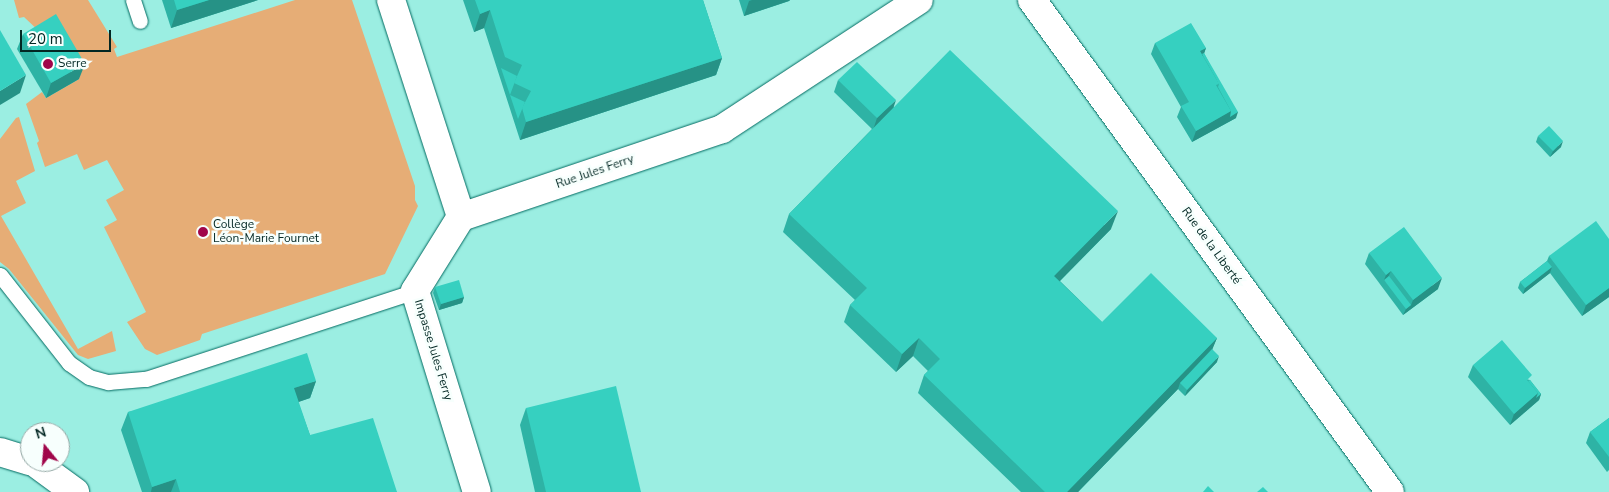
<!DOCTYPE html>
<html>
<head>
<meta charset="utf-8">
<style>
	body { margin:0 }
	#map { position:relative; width:1609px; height:492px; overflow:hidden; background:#9beee2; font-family:"Nunito Sans",sans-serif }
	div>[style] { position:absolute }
	.green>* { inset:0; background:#e6ad76 }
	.roads { filter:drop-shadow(0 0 1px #036a61) drop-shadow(0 0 1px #036a61) }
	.lane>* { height:15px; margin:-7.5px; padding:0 7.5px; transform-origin:7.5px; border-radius:7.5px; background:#fff }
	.street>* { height:28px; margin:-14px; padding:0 14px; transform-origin:14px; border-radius:14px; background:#fff }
	.wall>* { inset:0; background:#2eb3a5 }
	.shaded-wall>* { inset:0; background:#269286 }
	.building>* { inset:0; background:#36d0c0 }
	.dots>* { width:14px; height:14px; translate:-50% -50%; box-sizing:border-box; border:2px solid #f7fffd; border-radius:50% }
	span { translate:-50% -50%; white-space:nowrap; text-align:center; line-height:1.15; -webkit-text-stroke:5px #f7fffd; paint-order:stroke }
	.poi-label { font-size:12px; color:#022723 }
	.left { translate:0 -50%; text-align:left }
	.street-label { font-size:12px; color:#022723 }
	.north { position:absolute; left:20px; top:422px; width:50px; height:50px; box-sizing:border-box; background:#f7fffd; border:1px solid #95a9a6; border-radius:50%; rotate:343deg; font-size:14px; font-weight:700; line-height:20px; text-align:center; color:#022723 }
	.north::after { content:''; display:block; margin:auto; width:18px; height:22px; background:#a0064a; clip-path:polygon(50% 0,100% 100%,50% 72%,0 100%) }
	.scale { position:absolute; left:20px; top:30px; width:91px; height:22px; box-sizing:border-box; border:2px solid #022723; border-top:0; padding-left:6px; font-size:15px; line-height:18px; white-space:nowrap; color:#022723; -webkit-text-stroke:4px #f7fffd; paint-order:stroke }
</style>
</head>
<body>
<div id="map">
	<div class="green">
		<div style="clip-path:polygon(14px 0,88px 0,117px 47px,114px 49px,117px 57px,295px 0,352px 0,415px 186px,415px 200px,418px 206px,385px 274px,202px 334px,200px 340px,157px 355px,145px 349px,127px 322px,146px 312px,104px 227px,117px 220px,106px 200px,124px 190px,107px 160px,84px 170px,77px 154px,45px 167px,37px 143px,39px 141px,26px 104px,42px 92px,46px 98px,79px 79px,42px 34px,24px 17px,19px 18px)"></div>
		<div style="clip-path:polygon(19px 117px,35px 171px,16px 181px,26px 203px,1px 216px,78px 349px,112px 331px,116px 351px,88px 359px,78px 355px,9px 269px,0 262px,0 139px,16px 118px)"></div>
	</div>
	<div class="roads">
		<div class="lane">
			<div style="left:133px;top:0;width:22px;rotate:72deg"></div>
			<div style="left:0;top:275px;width:112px;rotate:51.9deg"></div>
			<div style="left:69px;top:363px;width:24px;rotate:35deg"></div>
			<div style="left:89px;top:377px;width:20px;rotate:15deg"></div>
			<div style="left:108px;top:382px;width:38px;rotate:-5deg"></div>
			<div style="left:146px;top:379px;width:283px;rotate:-18.1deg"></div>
		</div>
		<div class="street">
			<div style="left:391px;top:0;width:228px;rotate:72.1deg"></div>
			<div style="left:1032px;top:0;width:608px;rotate:53.96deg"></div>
			<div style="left:461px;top:217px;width:275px;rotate:-18.6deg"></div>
			<div style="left:722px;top:129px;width:235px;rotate:-33.2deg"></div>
			<div style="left:461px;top:217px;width:87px;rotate:121.9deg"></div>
			<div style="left:415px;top:291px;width:210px;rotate:72.9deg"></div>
			<div style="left:0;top:452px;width:31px;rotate:17deg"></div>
			<div style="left:34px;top:462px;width:51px;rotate:36.2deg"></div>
		</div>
	</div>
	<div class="wall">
		<div style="clip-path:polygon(162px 0,258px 0,171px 28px)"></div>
		<div style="clip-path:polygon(463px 0,703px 0,722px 58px,716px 75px,520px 140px,484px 28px,474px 32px)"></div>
		<div style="clip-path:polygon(739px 0,790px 0,789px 1px,744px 16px)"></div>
		<div style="clip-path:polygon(23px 34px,79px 79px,46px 98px,17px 49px)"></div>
		<div style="clip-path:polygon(1155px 43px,1206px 48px,1204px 53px,1236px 118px,1192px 142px,1177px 117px,1181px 107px,1151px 54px)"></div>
		<div style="clip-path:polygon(838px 80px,894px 107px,1111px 229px,1060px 281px,1102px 322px,1217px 338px,1212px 349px,1217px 362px,1185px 396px,1178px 389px,1078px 492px,1021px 492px,918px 393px,924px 375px,928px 371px,913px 356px,896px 372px,844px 322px,850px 305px,855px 300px,783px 232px,789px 214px,872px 129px,834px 92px)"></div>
		<div style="clip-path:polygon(1538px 136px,1561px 147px,1550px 157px,1536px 142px)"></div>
		<div style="clip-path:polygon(1609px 239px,1609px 297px,1582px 316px,1550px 273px,1523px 294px,1518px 288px,1520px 282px,1547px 261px,1549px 256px)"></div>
		<div style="clip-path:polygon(1369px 253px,1438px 289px,1403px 315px,1365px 264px)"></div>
		<div style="clip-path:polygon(435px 287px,464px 297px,462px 303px,439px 310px,433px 293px)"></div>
		<div style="clip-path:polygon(1473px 365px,1530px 380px,1541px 394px,1539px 400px,1510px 425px,1468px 377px)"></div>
		<div style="clip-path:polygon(316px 381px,310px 398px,298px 402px,310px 435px,397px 492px,142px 492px,121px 430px,128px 412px)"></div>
		<div style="clip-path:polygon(526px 408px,641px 492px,535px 492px,520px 425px)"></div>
		<div style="clip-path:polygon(1609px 418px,1609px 470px,1607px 472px,1586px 443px,1590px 432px)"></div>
	</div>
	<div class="shaded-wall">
		<div style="clip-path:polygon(209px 0,258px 0,171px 28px,177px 10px)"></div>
		<div style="clip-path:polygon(752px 0,790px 0,789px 1px,744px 16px,749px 1px)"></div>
		<div style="clip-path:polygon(490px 10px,484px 28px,474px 32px,480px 14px)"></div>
		<div style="clip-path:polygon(1206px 48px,1202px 59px,1200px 51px)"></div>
		<div style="clip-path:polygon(722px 58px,716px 75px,520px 140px,526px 122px)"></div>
		<div style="clip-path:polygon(85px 64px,79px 79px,46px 98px,51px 83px)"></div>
		<div style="clip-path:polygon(26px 75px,20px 93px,0 105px,0 91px)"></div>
		<div style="clip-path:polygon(896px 100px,892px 112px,873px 130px,877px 118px)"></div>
		<div style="clip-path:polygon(1231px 111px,1238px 112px,1236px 118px,1192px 142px,1196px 131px)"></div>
		<div style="clip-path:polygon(1563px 141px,1561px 147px,1550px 157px,1553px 151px)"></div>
		<div style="clip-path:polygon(1118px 211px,1111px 229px,1048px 293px,1054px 276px)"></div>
		<div style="clip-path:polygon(1552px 267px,1550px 273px,1523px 294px,1525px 288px)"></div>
		<div style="clip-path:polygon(1391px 271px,1386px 282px,1384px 280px,1386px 275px)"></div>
		<div style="clip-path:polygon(1442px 278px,1438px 289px,1403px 315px,1406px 309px,1411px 305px,1413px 300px)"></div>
		<div style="clip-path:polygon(1609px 288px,1609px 297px,1582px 316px,1586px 305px)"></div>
		<div style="clip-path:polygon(464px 297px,462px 303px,439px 310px,441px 304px)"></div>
		<div style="clip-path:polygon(919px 338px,913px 356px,896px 372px,902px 354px)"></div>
		<div style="clip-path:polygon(1217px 338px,1210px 355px,1180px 383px,1178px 389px,1078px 492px,1067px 492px)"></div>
		<div style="clip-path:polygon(1219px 356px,1217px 362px,1185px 396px,1187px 390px)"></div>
		<div style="clip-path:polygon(316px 381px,310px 398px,287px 406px,294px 388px)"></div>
		<div style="clip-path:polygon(1538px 393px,1541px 394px,1539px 400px,1510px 425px,1514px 414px)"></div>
		<div style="clip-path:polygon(176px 479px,171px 492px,151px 492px,152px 487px)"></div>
	</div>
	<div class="building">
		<div style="clip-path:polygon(174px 0,209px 0,177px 10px)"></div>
		<div style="clip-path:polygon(475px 0,703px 0,722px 58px,526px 122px,522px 108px,531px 91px,514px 83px,522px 65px,505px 57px,490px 10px,480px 14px)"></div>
		<div style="clip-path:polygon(56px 14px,85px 64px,51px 83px,23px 34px)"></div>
		<div style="clip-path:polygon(1191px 23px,1206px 48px,1200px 51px,1219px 84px,1216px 85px,1231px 111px,1196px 131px,1181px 106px,1189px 102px,1155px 43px)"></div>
		<div style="clip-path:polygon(0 30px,26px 75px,0 91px)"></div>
		<div style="clip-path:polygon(950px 50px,1118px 211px,1054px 276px,1102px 322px,1151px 273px,1217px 338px,1067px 492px,1045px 492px,924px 375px,940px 359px,919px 338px,902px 354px,850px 305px,867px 288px,789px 214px)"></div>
		<div style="clip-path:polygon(1204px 53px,1238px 112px,1230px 117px,1231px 111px,1218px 87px,1219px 84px,1202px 54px)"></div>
		<div style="clip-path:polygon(857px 62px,896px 100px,877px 118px,838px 80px)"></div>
		<div style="clip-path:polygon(501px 68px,517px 76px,510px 95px,525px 102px,518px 119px)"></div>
		<div style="clip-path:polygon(1549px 126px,1563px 141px,1553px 151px,1538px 136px)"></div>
		<div style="clip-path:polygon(1596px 221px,1609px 239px,1609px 288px,1586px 305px,1549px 256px)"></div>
		<div style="clip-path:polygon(1404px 227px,1442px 278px,1413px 300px,1391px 271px,1386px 275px,1369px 253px)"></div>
		<div style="clip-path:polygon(1547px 261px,1552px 267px,1525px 288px,1520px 282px)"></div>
		<div style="clip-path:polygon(1389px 276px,1411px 305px,1406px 309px,1384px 280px)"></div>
		<div style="clip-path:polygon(459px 280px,464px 297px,441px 304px,435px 287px)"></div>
		<div style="clip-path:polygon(1502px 340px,1532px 375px,1527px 380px,1538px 393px,1514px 414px,1473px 365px)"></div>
		<div style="clip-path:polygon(1212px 349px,1219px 356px,1187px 390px,1180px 383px)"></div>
		<div style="clip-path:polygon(307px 353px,316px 381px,294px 388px,310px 435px,373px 418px,397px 492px,180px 492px,176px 479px,152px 487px,128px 412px)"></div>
		<div style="clip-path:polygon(1530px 380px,1541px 394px,1536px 398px,1538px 393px,1528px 381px)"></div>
		<div style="clip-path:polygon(616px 386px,641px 492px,546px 492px,526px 408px)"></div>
		<div style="clip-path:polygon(1609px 418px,1609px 457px,1590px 432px)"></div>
		<div style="clip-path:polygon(1208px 486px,1214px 492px,1203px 492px)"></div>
		<div style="clip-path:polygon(1263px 487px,1268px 492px,1257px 492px)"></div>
	</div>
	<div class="dots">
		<div style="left:48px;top:64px;background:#a0064a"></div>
		<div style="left:203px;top:232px;background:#a0064a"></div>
	</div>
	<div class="poi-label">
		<span class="left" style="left:58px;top:64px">Serre</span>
		<span class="left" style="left:213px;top:232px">Collège<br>Léon-Marie Fournet</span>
	</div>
	<div class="street-label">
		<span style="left:595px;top:172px;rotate:-19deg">Rue Jules Ferry</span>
		<span style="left:1211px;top:246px;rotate:54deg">Rue de la Liberté</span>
		<span style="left:433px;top:350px;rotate:73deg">Impasse Jules Ferry</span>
	</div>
	<div class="north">N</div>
	<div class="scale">20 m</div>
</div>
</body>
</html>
